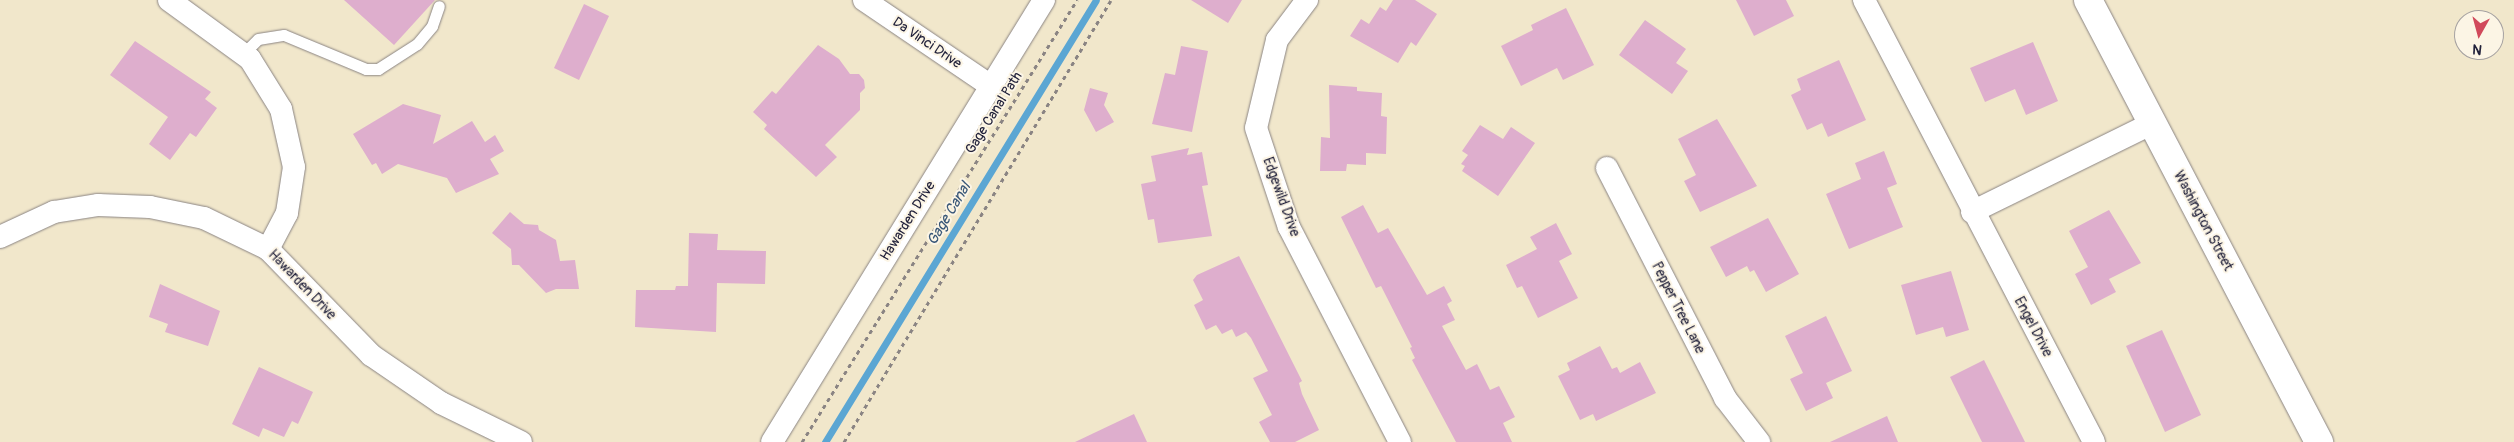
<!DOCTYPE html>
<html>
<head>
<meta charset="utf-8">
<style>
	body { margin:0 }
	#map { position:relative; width:2514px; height:442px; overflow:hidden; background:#f1e7cb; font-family:Pangolin,sans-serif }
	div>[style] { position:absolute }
	.stream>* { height:7px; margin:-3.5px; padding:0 3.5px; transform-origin:3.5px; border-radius:3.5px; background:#5ba6d3 }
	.building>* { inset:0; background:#deaecd }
	.path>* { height:3px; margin-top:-1.5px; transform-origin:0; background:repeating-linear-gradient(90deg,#8a8483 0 4px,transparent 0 8px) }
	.roads { filter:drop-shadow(0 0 1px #8a8483) drop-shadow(0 0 1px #8a8483) }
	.lane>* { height:11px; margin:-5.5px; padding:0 5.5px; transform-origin:5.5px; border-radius:5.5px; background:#fff }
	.street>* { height:22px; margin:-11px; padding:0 11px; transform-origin:11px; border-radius:11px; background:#fff }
	.secondary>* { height:28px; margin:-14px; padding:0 14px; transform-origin:14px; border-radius:14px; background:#fff }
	span { translate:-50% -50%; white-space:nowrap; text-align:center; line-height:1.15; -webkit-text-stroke:4px #fcf5e5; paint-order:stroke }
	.street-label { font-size:14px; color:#22223b }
	.water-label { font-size:15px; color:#395778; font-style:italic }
	.north { position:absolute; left:2454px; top:10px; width:50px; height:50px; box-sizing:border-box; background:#fcf5e5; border:1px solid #a5a1a1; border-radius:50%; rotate:187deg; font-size:14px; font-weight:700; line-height:20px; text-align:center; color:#22223b }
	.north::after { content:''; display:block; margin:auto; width:18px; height:22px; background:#d1495b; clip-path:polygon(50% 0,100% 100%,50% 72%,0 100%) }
</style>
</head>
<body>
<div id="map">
	<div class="stream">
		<div style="left:825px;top:442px;width:518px;rotate:-58.49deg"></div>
	</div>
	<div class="building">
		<div style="clip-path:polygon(344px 0,435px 0,394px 45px)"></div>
		<div style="clip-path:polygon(1191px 0,1242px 0,1228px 23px)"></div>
		<div style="clip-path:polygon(1393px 0,1415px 0,1437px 14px,1416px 46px,1411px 42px,1398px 63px,1350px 36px,1361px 19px,1369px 24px,1380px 7px,1386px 11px)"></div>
		<div style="clip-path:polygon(1736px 0,1786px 0,1794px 16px,1754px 36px)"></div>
		<div style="clip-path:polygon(584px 4px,609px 16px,579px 80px,554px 68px)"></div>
		<div style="clip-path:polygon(1566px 8px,1594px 65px,1563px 80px,1557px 68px,1521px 86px,1501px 46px,1533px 30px,1531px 25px)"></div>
		<div style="clip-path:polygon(1645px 20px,1686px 49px,1676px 63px,1688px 71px,1672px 94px,1619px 55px)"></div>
		<div style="clip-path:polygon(135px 41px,211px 92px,205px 99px,217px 108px,196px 137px,190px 133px,170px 160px,149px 144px,168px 117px,110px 75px)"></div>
		<div style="clip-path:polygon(2033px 42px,2058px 101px,2026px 115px,2015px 89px,1985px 102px,1970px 68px)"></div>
		<div style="clip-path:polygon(818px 45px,839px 59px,850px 74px,859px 74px,864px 80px,865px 88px,860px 93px,860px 110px,825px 145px,837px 157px,816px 177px,764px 129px,767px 125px,753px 112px,772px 91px,776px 94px)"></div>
		<div style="clip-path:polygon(1181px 46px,1208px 51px,1192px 132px,1152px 124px,1165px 73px,1175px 75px)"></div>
		<div style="clip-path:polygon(1839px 60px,1866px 120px,1828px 137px,1822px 123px,1807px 130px,1791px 95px,1801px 90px,1797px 79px)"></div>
		<div style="clip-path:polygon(1329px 85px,1357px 87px,1357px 91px,1382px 93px,1381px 116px,1387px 117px,1386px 154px,1366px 153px,1366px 165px,1347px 164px,1346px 171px,1320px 171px,1321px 137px,1330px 138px)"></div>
		<div style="clip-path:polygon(1090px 88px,1108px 93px,1104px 105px,1114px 122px,1096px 132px,1084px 110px)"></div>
		<div style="clip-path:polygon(403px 104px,441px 115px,433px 144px,472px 121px,485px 142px,495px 135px,504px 151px,490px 159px,499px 174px,456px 193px,447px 178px,398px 164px,382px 174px,376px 163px,372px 165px,353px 134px)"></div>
		<div style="clip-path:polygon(1717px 119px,1757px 186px,1700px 212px,1684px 181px,1696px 175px,1678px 139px)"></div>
		<div style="clip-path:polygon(1480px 125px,1503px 139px,1511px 127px,1535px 143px,1498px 196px,1462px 171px,1465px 166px,1461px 164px,1468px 155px,1462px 151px)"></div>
		<div style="clip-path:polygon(1189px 148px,1187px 155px,1202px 152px,1208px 185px,1202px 186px,1212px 236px,1158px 243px,1154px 219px,1148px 220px,1141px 184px,1156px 181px,1151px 156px)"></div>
		<div style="clip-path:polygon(1884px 151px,1897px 184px,1887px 188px,1903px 227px,1849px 249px,1826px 194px,1861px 179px,1855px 163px)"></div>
		<div style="clip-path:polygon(1363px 205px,1378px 233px,1388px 228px,1427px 295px,1444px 286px,1452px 301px,1447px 304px,1455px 320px,1442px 326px,1466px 370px,1477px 364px,1490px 390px,1499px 386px,1515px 417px,1503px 423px,1512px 442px,1456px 442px,1412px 360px,1415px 358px,1410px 348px,1412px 347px,1381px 286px,1376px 288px,1341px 217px)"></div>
		<div style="clip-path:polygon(2109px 210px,2141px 263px,2109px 279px,2116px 292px,2091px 305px,2075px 274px,2088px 267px,2069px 231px)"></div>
		<div style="clip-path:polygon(510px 212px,524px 224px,538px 225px,539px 230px,556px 240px,560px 261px,575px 260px,579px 289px,556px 289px,546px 293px,519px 265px,512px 265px,511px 249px,492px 233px)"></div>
		<div style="clip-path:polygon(1768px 218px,1799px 274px,1766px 292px,1754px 270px,1750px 272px,1747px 266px,1726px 277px,1710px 247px)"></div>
		<div style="clip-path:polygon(1556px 223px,1572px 254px,1559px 261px,1578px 298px,1538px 318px,1522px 286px,1517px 288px,1506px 265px,1537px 249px,1530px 237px)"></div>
		<div style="clip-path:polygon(689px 233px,718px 234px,717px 250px,766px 251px,765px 284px,717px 283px,716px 332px,635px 327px,636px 290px,675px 290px,676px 286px,688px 286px)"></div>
		<div style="clip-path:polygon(1239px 256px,1302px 381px,1299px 383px,1302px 394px,1319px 430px,1295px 442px,1270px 442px,1259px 422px,1272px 415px,1253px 378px,1268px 371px,1251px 338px,1246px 332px,1236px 337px,1232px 329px,1222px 334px,1216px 325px,1206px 330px,1194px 305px,1203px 300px,1193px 280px,1197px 275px)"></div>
		<div style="clip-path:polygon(1951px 271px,1969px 330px,1946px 337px,1943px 327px,1916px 335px,1901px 285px)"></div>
		<div style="clip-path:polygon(160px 284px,220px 311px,208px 346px,165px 332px,168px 324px,149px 317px)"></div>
		<div style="clip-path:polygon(1826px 316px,1852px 371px,1826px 383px,1833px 398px,1806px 411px,1790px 379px,1803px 373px,1785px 336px)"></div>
		<div style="clip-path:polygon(2162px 330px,2201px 415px,2165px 432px,2126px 346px)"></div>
		<div style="clip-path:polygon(1600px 346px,1612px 369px,1617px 367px,1620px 373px,1640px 362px,1656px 393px,1596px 421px,1593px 414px,1580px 420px,1558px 376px,1570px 370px,1567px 363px)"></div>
		<div style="clip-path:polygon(1984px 360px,2025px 442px,1982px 442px,1950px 377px)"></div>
		<div style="clip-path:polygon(259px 367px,313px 392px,298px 424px,292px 421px,284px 437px,263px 428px,259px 437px,232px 424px)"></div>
		<div style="clip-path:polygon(1134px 414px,1147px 442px,1075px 442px)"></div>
		<div style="clip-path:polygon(1887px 416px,1898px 442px,1830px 442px)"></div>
	</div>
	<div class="path">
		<div style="left:802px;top:442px;width:521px;rotate:-58.11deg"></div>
		<div style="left:844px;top:442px;width:516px;rotate:-58.86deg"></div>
	</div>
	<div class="roads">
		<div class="lane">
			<div style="left:243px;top:54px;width:21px;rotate:-45deg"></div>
			<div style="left:258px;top:39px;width:26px;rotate:-9deg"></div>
			<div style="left:284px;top:35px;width:89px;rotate:22.5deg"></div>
			<div style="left:366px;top:69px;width:12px"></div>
			<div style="left:378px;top:69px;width:46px;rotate:-32.7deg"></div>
			<div style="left:417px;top:44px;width:23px;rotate:-50deg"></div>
			<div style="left:432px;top:26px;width:21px;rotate:-71deg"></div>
		</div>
		<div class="street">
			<div style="left:169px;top:0;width:100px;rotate:36.1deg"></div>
			<div style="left:250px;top:59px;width:59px;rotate:58.2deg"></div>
			<div style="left:281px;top:109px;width:59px;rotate:77.4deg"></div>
			<div style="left:294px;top:167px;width:47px;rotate:98.7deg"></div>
			<div style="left:287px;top:213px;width:41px;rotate:117.8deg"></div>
			<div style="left:864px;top:0;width:153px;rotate:34.1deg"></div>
			<div style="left:1307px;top:0;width:50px;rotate:126.9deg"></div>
			<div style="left:1277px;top:40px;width:90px;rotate:103.4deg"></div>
			<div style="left:1256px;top:128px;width:104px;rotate:71.6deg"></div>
			<div style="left:1289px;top:227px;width:242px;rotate:62.7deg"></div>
			<div style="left:1864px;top:0;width:498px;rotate:62.5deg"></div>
			<div style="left:1607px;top:168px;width:259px;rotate:62.8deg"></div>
			<div style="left:1725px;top:398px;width:56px;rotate:52.3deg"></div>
			<div style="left:1972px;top:212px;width:199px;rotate:-26.2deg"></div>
			<div style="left:0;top:237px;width:60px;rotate:-24.8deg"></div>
			<div style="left:54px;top:212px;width:45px;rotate:-9deg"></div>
			<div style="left:98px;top:205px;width:52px;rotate:2.2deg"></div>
			<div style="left:150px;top:207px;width:55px;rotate:11.5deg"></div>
			<div style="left:204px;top:218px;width:71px;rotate:25.8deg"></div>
			<div style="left:268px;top:249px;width:148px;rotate:45.8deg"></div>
			<div style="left:371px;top:355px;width:85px;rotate:34.4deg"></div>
			<div style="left:441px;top:403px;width:89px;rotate:26deg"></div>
			<div style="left:772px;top:442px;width:519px;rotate:-58.39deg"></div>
		</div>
		<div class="secondary">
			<div style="left:2088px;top:0;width:499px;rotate:62.4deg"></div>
		</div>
	</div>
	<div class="street-label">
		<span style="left:927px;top:43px;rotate:34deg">Da Vinci Drive</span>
		<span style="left:994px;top:113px;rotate:-58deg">Gage Canal Path</span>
		<span style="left:1281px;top:197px;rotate:70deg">Edgewild Drive</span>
		<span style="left:908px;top:221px;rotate:-58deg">Hawarden Drive</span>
		<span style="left:2203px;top:221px;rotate:62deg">Washington Street</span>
		<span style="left:302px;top:285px;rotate:46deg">Hawarden Drive</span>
		<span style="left:1678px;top:308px;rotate:63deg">Pepper Tree Lane</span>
		<span style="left:2033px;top:327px;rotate:62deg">Engel Drive</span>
	</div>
	<div class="water-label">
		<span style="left:949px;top:214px;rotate:-59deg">Gage Canal</span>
	</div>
	<div class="north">N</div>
</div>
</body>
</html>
